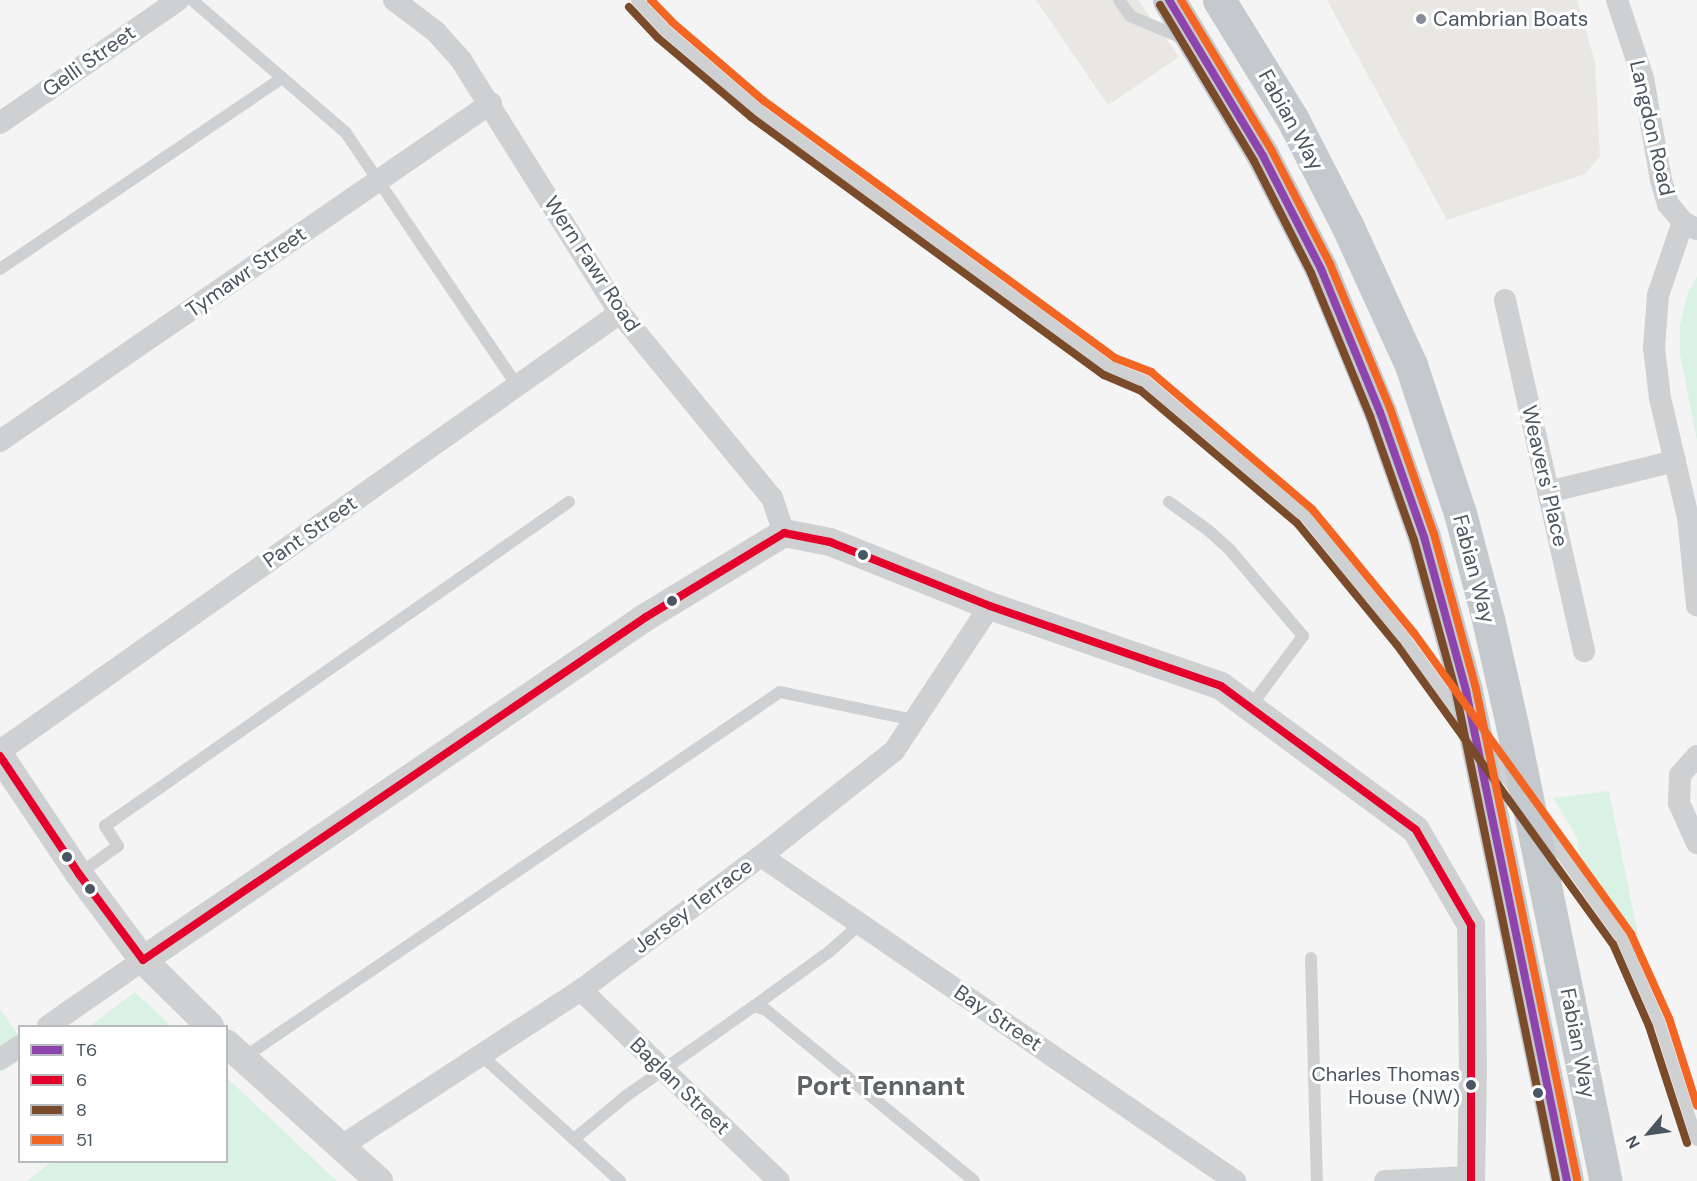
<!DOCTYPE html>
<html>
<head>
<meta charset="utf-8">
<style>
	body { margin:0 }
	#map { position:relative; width:1697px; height:1181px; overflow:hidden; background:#f4f4f4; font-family:"DM Sans",sans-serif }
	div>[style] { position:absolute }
	.commercial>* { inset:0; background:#e8e7e3 }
	.green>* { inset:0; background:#d9f2e3 }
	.service>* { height:12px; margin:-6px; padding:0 6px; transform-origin:6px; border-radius:6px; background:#ced0d2 }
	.minor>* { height:22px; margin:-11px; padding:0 11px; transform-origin:11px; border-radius:11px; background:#ced0d2 }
	.tertiary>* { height:28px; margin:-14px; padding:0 14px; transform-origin:14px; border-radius:14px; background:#ced0d2 }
	.trunk>* { height:33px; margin:-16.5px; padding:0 16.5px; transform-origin:16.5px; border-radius:16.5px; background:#c4c9cd }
	.bus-1>* { height:8px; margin:-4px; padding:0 4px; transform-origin:4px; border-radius:4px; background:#8e44ad }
	.bus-2>* { height:8px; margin:-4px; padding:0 4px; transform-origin:4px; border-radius:4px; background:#e4002b }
	.bus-3>* { height:8px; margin:-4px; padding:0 4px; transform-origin:4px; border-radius:4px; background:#7a4b2a }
	.bus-4>* { height:8px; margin:-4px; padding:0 4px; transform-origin:4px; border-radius:4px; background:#f26522 }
	.dots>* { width:16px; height:16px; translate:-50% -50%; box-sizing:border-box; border:3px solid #fff; border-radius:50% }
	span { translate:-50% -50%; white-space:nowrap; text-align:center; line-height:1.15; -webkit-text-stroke:6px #fff; paint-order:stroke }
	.bus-label { font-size:20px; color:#4a5661 }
	.right { translate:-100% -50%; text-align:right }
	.poi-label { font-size:21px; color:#4a5661 }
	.left { translate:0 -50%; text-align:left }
	.street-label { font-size:21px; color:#4a5661 }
	.district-label { font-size:27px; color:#5f6368; font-weight:700 }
	.legend { position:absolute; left:18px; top:1025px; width:210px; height:138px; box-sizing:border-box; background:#fff; border:2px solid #b7bbc0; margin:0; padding:8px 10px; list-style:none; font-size:18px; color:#4a5661 }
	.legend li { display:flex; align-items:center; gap:12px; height:30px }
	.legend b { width:30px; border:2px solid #b7bbc0 }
	.north { position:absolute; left:1619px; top:1103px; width:60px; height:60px; -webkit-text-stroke:4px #fff; paint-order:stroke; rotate:241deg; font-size:16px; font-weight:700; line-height:24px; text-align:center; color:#4a5661 }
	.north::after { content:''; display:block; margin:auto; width:21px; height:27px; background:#4a5661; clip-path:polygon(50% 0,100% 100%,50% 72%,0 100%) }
</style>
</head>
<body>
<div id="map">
	<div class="commercial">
		<div style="clip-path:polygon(1036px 0,1138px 0,1179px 57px,1108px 105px)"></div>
		<div style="clip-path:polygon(1327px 0,1577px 0,1595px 62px,1600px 156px,1585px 174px,1447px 220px)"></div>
	</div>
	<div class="green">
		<div style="clip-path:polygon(1697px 276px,1697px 441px,1680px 354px,1680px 326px,1687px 295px)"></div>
		<div style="clip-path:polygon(1609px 791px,1639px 940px,1580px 858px,1577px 837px,1553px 798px)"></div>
		<div style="clip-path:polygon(135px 992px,171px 1026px,90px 1026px)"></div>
		<div style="clip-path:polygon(0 1009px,20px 1038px,19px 1060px,0 1073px)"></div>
		<div style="clip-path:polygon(227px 1078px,337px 1181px,27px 1181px,51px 1162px,226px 1162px)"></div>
	</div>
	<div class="service">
		<div style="left:192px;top:0;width:203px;rotate:40.8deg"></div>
		<div style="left:346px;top:133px;width:305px;rotate:55.9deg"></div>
		<div style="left:637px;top:0;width:41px;rotate:47deg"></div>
		<div style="left:665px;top:30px;width:121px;rotate:40.7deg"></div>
		<div style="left:757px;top:109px;width:437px;rotate:36.2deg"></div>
		<div style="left:1110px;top:367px;width:38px;rotate:22deg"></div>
		<div style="left:1145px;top:381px;width:209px;rotate:40.2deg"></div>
		<div style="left:1305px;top:516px;width:159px;rotate:50.9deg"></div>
		<div style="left:1405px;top:639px;width:95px;rotate:54deg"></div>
		<div style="left:1119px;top:0;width:19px;rotate:55deg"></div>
		<div style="left:1130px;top:16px;width:56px;rotate:22.9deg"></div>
		<div style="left:0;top:269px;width:341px;rotate:-34.1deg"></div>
		<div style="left:1169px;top:502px;width:48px;rotate:35.7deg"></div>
		<div style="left:1208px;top:530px;width:30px;rotate:42deg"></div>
		<div style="left:1230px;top:550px;width:113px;rotate:49.7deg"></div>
		<div style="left:1303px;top:636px;width:89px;rotate:126.7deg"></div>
		<div style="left:1489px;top:754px;width:46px;rotate:53.9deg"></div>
		<div style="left:1544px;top:829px;width:135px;rotate:54.7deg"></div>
		<div style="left:1622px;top:939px;width:91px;rotate:66deg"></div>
		<div style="left:1659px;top:1022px;width:124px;rotate:72.1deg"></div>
		<div style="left:79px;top:874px;width:48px;rotate:-35.7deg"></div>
		<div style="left:118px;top:846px;width:24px;rotate:-123deg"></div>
		<div style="left:105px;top:826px;width:566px;rotate:-34.93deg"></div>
		<div style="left:1311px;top:958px;width:223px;rotate:88.5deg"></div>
		<div style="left:754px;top:1006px;width:92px;rotate:-35.8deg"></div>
		<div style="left:829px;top:952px;width:42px;rotate:-42.1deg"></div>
		<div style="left:481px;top:1055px;width:188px;rotate:42.2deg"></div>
		<div style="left:243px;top:1058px;width:650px;rotate:-34.28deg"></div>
		<div style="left:780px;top:692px;width:137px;rotate:11.8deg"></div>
		<div style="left:574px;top:1139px;width:67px;rotate:-39.6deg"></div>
		<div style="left:626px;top:1096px;width:156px;rotate:-35.1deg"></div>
		<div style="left:754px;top:1006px;width:13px;rotate:18deg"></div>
		<div style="left:766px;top:1010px;width:269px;rotate:39.4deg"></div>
	</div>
	<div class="minor">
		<div style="left:394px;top:0;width:53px;rotate:37.3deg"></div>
		<div style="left:436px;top:32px;width:38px;rotate:48deg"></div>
		<div style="left:461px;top:60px;width:299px;rotate:57.9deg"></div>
		<div style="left:620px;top:313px;width:239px;rotate:50.6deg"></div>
		<div style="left:772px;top:498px;width:37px;rotate:71deg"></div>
		<div style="left:1617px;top:0;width:82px;rotate:71.6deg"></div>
		<div style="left:1643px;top:78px;width:104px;rotate:80deg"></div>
		<div style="left:1661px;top:180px;width:25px;rotate:74deg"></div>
		<div style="left:1668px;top:204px;width:23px;rotate:50deg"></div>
		<div style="left:1683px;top:222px;width:15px;rotate:28deg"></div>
		<div style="left:0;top:123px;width:216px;rotate:-34.6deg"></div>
		<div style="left:1683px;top:222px;width:77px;rotate:108.9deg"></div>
		<div style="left:1658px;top:295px;width:53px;rotate:94.3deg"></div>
		<div style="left:1654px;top:348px;width:50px;rotate:83.2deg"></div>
		<div style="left:1660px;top:398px;width:122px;rotate:76.8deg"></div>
		<div style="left:1688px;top:517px;width:89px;rotate:84.2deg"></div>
		<div style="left:1505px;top:300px;width:360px;rotate:77.3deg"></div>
		<div style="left:0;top:441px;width:596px;rotate:-34.54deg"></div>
		<div style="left:1548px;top:492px;width:131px;rotate:-13.7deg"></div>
		<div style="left:0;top:751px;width:759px;rotate:-35.24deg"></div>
		<div style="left:1697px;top:756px;width:25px;rotate:132deg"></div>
		<div style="left:1680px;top:775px;width:28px;rotate:92deg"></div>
		<div style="left:1679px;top:803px;width:44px;rotate:65.8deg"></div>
		<div style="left:761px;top:856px;width:575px;rotate:34.44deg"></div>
		<div style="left:581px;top:990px;width:275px;rotate:44deg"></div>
		<div style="left:48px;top:1026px;width:116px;rotate:-34.8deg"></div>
		<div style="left:0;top:1059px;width:24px;rotate:-33deg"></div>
		<div style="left:340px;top:1147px;width:288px;rotate:-33.1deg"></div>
		<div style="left:581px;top:990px;width:224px;rotate:-36.7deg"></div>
		<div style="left:761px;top:856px;width:169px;rotate:-38.3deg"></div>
		<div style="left:894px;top:751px;width:174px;rotate:-56.5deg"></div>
		<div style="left:1385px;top:1181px;width:86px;rotate:-2.7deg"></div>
	</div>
	<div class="tertiary">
		<div style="left:0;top:756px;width:142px;rotate:56.2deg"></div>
		<div style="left:79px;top:874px;width:107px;rotate:53.3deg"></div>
		<div style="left:143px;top:960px;width:94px;rotate:44.6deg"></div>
		<div style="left:143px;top:960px;width:609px;rotate:-34.29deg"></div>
		<div style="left:646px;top:617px;width:162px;rotate:-31.3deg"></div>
		<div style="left:784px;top:533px;width:47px;rotate:11.1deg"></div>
		<div style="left:830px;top:542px;width:172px;rotate:21.8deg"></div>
		<div style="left:990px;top:606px;width:244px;rotate:19.1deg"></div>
		<div style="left:1221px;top:686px;width:242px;rotate:36.4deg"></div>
		<div style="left:1416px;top:830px;width:110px;rotate:59.9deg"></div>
		<div style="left:1471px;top:925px;width:144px;rotate:89.2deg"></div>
		<div style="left:1473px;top:1069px;width:112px;rotate:91deg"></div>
		<div style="left:226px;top:1043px;width:206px;rotate:42deg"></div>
	</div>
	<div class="trunk">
		<div style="left:1169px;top:0;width:182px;rotate:58.9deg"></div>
		<div style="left:1263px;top:156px;width:127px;rotate:62.8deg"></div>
		<div style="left:1321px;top:269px;width:155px;rotate:67.6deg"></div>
		<div style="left:1380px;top:412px;width:133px;rotate:70.6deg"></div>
		<div style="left:1424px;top:537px;width:160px;rotate:74.7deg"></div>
		<div style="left:1466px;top:691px;width:500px;rotate:78.35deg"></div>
		<div style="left:1219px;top:0;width:141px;rotate:58.3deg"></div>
		<div style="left:1293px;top:120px;width:118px;rotate:62.8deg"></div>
		<div style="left:1347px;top:225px;width:154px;rotate:65.4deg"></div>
		<div style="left:1411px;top:365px;width:156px;rotate:71.7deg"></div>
		<div style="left:1460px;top:513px;width:110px;rotate:75.2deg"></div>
		<div style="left:1488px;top:619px;width:109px;rotate:77.2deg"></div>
		<div style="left:1512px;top:725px;width:466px;rotate:78.4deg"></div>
	</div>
	<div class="bus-1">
		<div style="left:1169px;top:0;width:182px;rotate:58.9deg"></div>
		<div style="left:1263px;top:156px;width:127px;rotate:62.8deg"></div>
		<div style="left:1321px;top:269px;width:155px;rotate:67.6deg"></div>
		<div style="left:1380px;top:412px;width:133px;rotate:70.6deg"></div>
		<div style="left:1424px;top:537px;width:160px;rotate:74.7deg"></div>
		<div style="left:1466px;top:691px;width:500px;rotate:78.35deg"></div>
	</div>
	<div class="bus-2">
		<div style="left:0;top:756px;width:142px;rotate:56.2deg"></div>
		<div style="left:79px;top:874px;width:107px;rotate:53.3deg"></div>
		<div style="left:143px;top:960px;width:609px;rotate:-34.29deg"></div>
		<div style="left:646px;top:617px;width:162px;rotate:-31.3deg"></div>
		<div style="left:784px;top:533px;width:47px;rotate:11.1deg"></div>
		<div style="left:830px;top:542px;width:172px;rotate:21.8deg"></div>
		<div style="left:990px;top:606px;width:244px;rotate:19.1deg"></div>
		<div style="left:1221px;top:686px;width:242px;rotate:36.4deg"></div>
		<div style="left:1416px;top:830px;width:110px;rotate:59.9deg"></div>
		<div style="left:1471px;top:925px;width:256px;rotate:90deg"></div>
	</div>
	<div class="bus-3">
		<div style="left:1160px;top:5px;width:182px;rotate:58.9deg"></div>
		<div style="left:1254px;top:161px;width:126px;rotate:63deg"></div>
		<div style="left:1311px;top:273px;width:155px;rotate:67.6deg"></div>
		<div style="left:1370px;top:416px;width:132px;rotate:70.5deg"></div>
		<div style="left:1414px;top:540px;width:159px;rotate:74.6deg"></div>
		<div style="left:1456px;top:693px;width:498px;rotate:78.4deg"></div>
		<div style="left:629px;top:7px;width:42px;rotate:46.9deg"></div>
		<div style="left:658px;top:38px;width:122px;rotate:40.3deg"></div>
		<div style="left:751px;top:117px;width:437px;rotate:36.2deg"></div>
		<div style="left:1104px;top:375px;width:39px;rotate:23deg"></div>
		<div style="left:1140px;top:390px;width:206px;rotate:40.3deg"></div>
		<div style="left:1297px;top:523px;width:158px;rotate:50.7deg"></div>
		<div style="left:1397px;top:645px;width:369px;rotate:54.2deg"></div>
		<div style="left:1613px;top:944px;width:90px;rotate:66.3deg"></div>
		<div style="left:1649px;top:1026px;width:123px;rotate:72deg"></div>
	</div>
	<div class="bus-4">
		<div style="left:651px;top:0;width:30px;rotate:46deg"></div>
		<div style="left:672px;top:22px;width:121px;rotate:40.7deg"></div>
		<div style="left:764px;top:101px;width:435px;rotate:36.2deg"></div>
		<div style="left:1115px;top:358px;width:39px;rotate:21deg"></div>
		<div style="left:1151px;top:372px;width:211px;rotate:40.4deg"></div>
		<div style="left:1312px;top:509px;width:161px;rotate:50.6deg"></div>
		<div style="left:1414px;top:633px;width:371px;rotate:54.2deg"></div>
		<div style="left:1631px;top:934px;width:92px;rotate:65.7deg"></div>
		<div style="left:1669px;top:1018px;width:92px;rotate:72.3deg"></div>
		<div style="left:1181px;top:0;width:176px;rotate:58.9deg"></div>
		<div style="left:1272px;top:151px;width:127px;rotate:62.8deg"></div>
		<div style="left:1330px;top:264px;width:156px;rotate:67.4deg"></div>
		<div style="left:1390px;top:408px;width:133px;rotate:70.8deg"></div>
		<div style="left:1434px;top:534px;width:161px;rotate:74.8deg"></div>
		<div style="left:1476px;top:689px;width:500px;rotate:78.35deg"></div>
	</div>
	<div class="dots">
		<div style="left:1421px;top:19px;background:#868d94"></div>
		<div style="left:863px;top:555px;background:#4a5661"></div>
		<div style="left:672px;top:601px;background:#4a5661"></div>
		<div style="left:67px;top:857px;background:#4a5661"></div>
		<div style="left:90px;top:889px;background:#4a5661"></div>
		<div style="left:1471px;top:1085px;background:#4a5661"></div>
		<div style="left:1538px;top:1093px;background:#4a5661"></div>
	</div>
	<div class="bus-label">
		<span class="right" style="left:1460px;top:1086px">Charles Thomas<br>House (NW)</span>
	</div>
	<div class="poi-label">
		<span class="left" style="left:1433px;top:19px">Cambrian Boats</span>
	</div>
	<div class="street-label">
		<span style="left:89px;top:61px;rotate:-35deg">Gelli Street</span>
		<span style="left:1291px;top:120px;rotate:61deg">Fabian Way</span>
		<span style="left:1652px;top:128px;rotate:77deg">Langdon Road</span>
		<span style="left:592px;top:264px;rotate:57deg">Wern Fawr Road</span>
		<span style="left:246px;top:272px;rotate:-35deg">Tymawr Street</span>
		<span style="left:1545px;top:476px;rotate:77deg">Weavers' Place</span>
		<span style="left:310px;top:532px;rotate:-35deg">Pant Street</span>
		<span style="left:1474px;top:569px;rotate:75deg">Fabian Way</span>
		<span style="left:693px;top:906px;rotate:-37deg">Jersey Terrace</span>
		<span style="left:998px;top:1018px;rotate:34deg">Bay Street</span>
		<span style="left:1578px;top:1043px;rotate:79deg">Fabian Way</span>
		<span style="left:680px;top:1086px;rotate:44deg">Baglan Street</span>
	</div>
	<div class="district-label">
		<span style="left:881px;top:1086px">Port Tennant</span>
	</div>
	<ul class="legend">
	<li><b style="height:8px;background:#8e44ad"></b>T6</li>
	<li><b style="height:8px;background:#e4002b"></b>6</li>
	<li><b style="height:8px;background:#7a4b2a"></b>8</li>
	<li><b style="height:8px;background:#f26522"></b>51</li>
	</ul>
	<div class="north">N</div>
</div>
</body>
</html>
